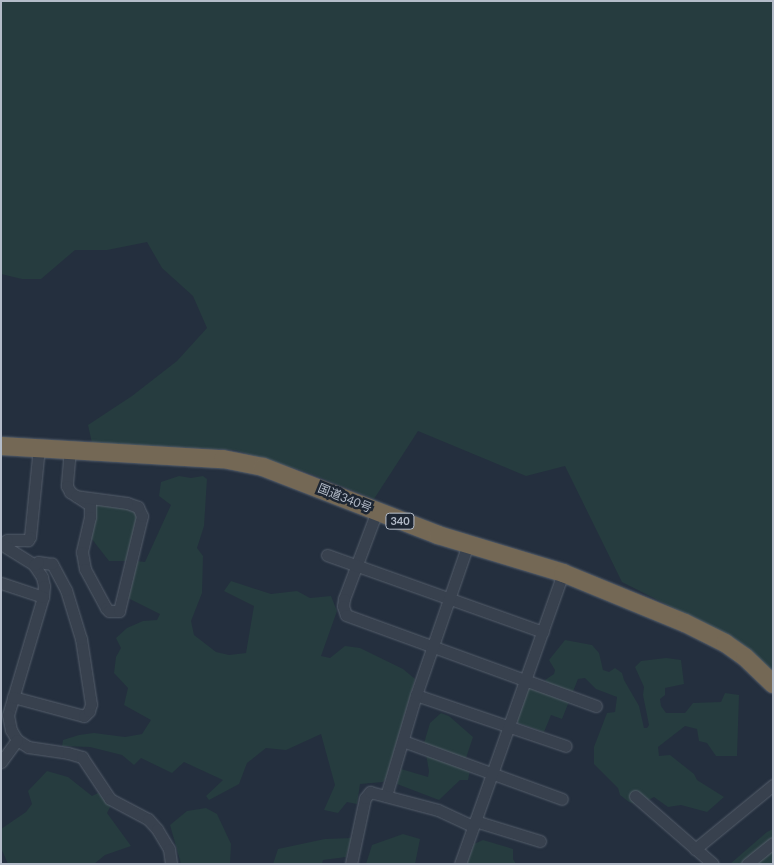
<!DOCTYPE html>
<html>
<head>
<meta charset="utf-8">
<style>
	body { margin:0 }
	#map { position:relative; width:774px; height:865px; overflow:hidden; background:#242f3e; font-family:Lato,"Noto Sans JP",sans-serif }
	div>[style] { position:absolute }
	.green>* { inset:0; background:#263c3f }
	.roads { filter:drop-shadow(0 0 1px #565f6c) drop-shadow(0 0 1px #565f6c) }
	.minor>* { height:11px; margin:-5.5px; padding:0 5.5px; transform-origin:5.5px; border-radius:5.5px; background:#38414e }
	.highway>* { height:18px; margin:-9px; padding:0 9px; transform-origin:9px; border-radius:9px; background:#746855 }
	span { translate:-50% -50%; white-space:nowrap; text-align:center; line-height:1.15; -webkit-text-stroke:5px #1d2633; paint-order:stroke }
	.shield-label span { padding:1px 4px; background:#1d2633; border:1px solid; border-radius:4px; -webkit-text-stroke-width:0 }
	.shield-label { font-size:11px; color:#b4bcc9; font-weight:700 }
	.street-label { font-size:12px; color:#b4bcc9 }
	.frame { position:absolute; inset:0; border:2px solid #b4bcc9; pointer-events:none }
</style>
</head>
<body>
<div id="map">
	<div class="green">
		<div style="clip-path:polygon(1px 1px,773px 1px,773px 676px,689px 616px,622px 582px,565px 466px,526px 476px,418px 431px,374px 499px,306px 472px,235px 450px,92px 443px,88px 425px,132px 396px,177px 361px,207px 328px,193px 296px,162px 268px,147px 242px,107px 250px,75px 250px,41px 279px,22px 279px,1px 274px)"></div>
		<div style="clip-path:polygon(179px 476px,191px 478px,203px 476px,207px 479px,204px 526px,197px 548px,203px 556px,202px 593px,191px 621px,194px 635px,216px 652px,229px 655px,246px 653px,254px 606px,224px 591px,231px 581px,271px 594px,297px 591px,310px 598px,331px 596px,337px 611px,321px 656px,330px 658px,345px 646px,360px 648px,403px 669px,415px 679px,386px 778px,383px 782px,360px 784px,357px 804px,347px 802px,338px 813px,324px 810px,335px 785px,321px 734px,286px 750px,266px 748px,247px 763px,239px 784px,209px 800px,206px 796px,223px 780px,184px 762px,172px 773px,141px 758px,134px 765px,122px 755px,90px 747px,62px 746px,63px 740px,79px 735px,94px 733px,125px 737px,142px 734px,151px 720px,124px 705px,128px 688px,114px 673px,116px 657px,121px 648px,116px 638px,127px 628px,143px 621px,157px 620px,160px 614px,128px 598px,135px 561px,145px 562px,171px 505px,159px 496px,161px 482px)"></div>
		<div style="clip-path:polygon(98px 503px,127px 507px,136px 511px,138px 519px,127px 561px,109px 561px,91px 538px,96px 505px)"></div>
		<div style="clip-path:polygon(565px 640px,592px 645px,599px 653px,603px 670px,609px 672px,615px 668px,622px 673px,624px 680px,639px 706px,644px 728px,647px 728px,649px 725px,643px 695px,644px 687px,635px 667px,641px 661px,666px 658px,681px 660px,684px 684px,665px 688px,665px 695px,660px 699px,661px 706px,666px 713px,685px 713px,693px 703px,721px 702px,725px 693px,739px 695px,737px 756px,716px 756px,707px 743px,699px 741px,697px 729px,685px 726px,658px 747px,659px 756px,670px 755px,694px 774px,697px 780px,724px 797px,707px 812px,681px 805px,668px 807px,654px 797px,639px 805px,629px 802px,620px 795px,618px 788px,594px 764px,594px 747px,607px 713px,615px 712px,617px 697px,596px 689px,585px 678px,578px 679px,562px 719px,551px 715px,544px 732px,518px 723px,517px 716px,528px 687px,550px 685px,545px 680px,554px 674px,555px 670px,549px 660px)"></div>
		<div style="clip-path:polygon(441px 713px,449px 716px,473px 737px,463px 767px,470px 770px,468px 780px,460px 780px,439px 800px,397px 784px,401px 769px,428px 777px,429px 771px,424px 743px,430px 723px)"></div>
		<div style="clip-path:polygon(47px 771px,68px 777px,92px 796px,98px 793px,111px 805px,107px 813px,131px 846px,105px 855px,94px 864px,8px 864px,1px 848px,1px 829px,26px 812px,32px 804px,28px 791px)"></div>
		<div style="clip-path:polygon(206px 808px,217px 814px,231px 844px,230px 864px,181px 864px,170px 825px,187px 811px)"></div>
		<div style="clip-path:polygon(773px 829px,773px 864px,730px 864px,767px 832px)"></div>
		<div style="clip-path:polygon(403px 834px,420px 839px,415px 864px,366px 864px,372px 845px)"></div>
		<div style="clip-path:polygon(352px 838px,346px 857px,323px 860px,322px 864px,273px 864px,278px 849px,325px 839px)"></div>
		<div style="clip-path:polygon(483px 840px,513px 849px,513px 859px,516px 864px,467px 864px,474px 844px)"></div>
	</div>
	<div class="roads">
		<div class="minor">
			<div style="left:39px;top:447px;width:90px;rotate:95.7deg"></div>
			<div style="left:30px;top:537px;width:4px;rotate:124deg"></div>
			<div style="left:28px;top:540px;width:21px;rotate:180deg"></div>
			<div style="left:7px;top:540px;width:7px;rotate:146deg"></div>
			<div style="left:1px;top:544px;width:39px;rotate:32deg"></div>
			<div style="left:34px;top:565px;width:14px;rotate:56deg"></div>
			<div style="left:42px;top:577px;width:9px;rotate:77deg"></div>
			<div style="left:44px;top:586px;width:11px;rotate:95deg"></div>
			<div style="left:43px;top:597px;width:123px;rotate:106.5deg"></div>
			<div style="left:8px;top:715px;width:15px;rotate:79deg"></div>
			<div style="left:11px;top:730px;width:12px;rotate:59deg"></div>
			<div style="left:17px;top:740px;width:13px;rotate:32deg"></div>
			<div style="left:28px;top:747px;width:40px;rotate:8.5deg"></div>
			<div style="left:68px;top:753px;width:15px;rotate:16deg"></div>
			<div style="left:82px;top:757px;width:50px;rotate:56.3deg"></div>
			<div style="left:110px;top:799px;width:43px;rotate:27.8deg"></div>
			<div style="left:148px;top:819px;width:13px;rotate:48deg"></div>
			<div style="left:157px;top:829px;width:23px;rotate:59deg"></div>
			<div style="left:169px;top:849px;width:15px;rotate:82deg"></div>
			<div style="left:70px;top:449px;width:37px;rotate:95deg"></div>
			<div style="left:67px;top:486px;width:7px;rotate:63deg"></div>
			<div style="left:70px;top:492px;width:24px;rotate:33deg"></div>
			<div style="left:90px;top:505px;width:12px;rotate:90deg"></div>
			<div style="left:90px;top:517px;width:36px;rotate:103deg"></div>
			<div style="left:82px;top:552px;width:17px;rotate:80deg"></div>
			<div style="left:85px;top:569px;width:44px;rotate:61.7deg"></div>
			<div style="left:106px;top:608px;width:4px;rotate:45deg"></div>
			<div style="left:109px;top:611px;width:10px"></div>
			<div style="left:119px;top:611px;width:98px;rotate:-76.4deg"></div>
			<div style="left:142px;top:516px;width:10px;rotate:-114deg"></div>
			<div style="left:138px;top:507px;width:12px;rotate:-160deg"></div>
			<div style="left:127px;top:503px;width:51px;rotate:-172.2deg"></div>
			<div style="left:377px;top:511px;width:94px;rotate:110.6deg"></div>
			<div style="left:344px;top:599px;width:7px;rotate:98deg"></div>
			<div style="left:343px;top:606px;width:9px;rotate:72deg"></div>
			<div style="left:346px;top:615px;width:266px;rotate:20deg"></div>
			<div style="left:327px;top:555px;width:229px;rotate:19.6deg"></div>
			<div style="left:1px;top:583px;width:44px;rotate:18.4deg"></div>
			<div style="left:416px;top:695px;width:158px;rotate:18.8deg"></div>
			<div style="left:13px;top:697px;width:73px;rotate:15deg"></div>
			<div style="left:84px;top:716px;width:7px;rotate:-45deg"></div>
			<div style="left:89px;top:711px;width:7px;rotate:-74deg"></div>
			<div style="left:91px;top:704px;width:66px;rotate:-98.7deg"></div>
			<div style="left:81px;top:639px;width:51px;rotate:-107deg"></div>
			<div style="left:66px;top:590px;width:30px;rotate:-118deg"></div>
			<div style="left:52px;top:564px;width:14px;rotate:-172deg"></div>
			<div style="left:38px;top:562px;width:5px;rotate:143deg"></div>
			<div style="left:403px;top:741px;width:169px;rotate:20deg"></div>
			<div style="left:1px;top:762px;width:27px;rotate:-54deg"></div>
			<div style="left:386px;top:796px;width:105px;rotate:-73.5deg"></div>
			<div style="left:416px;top:695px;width:160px;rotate:-71deg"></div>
			<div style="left:635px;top:796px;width:103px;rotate:41.1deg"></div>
			<div style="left:475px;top:821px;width:68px;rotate:17.1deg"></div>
			<div style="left:695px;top:849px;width:101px;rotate:-39.4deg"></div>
			<div style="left:351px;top:864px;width:67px;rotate:-78deg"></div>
			<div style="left:365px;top:798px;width:8px;rotate:-50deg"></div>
			<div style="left:370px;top:792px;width:70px;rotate:14.8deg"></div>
			<div style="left:438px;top:810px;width:38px;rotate:25deg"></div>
			<div style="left:460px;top:864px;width:309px;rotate:-70.5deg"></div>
			<div style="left:747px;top:864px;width:33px;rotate:-39deg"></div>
		</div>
		<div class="highway">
			<div style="left:1px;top:446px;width:222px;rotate:3.4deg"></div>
			<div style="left:223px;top:459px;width:41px;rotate:11.3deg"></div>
			<div style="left:263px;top:467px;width:188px;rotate:21.2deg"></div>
			<div style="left:438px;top:535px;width:131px;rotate:16.9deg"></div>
			<div style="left:563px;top:573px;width:132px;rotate:22.3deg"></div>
			<div style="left:685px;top:623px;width:45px;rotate:26.6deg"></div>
			<div style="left:725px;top:643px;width:24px;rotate:35deg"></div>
			<div style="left:745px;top:657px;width:39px;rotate:44deg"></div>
		</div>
	</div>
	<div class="shield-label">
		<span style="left:400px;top:521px">340</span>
	</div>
	<div class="street-label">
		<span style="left:345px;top:498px;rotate:22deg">国道340号</span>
	</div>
	<div class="frame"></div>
</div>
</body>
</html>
